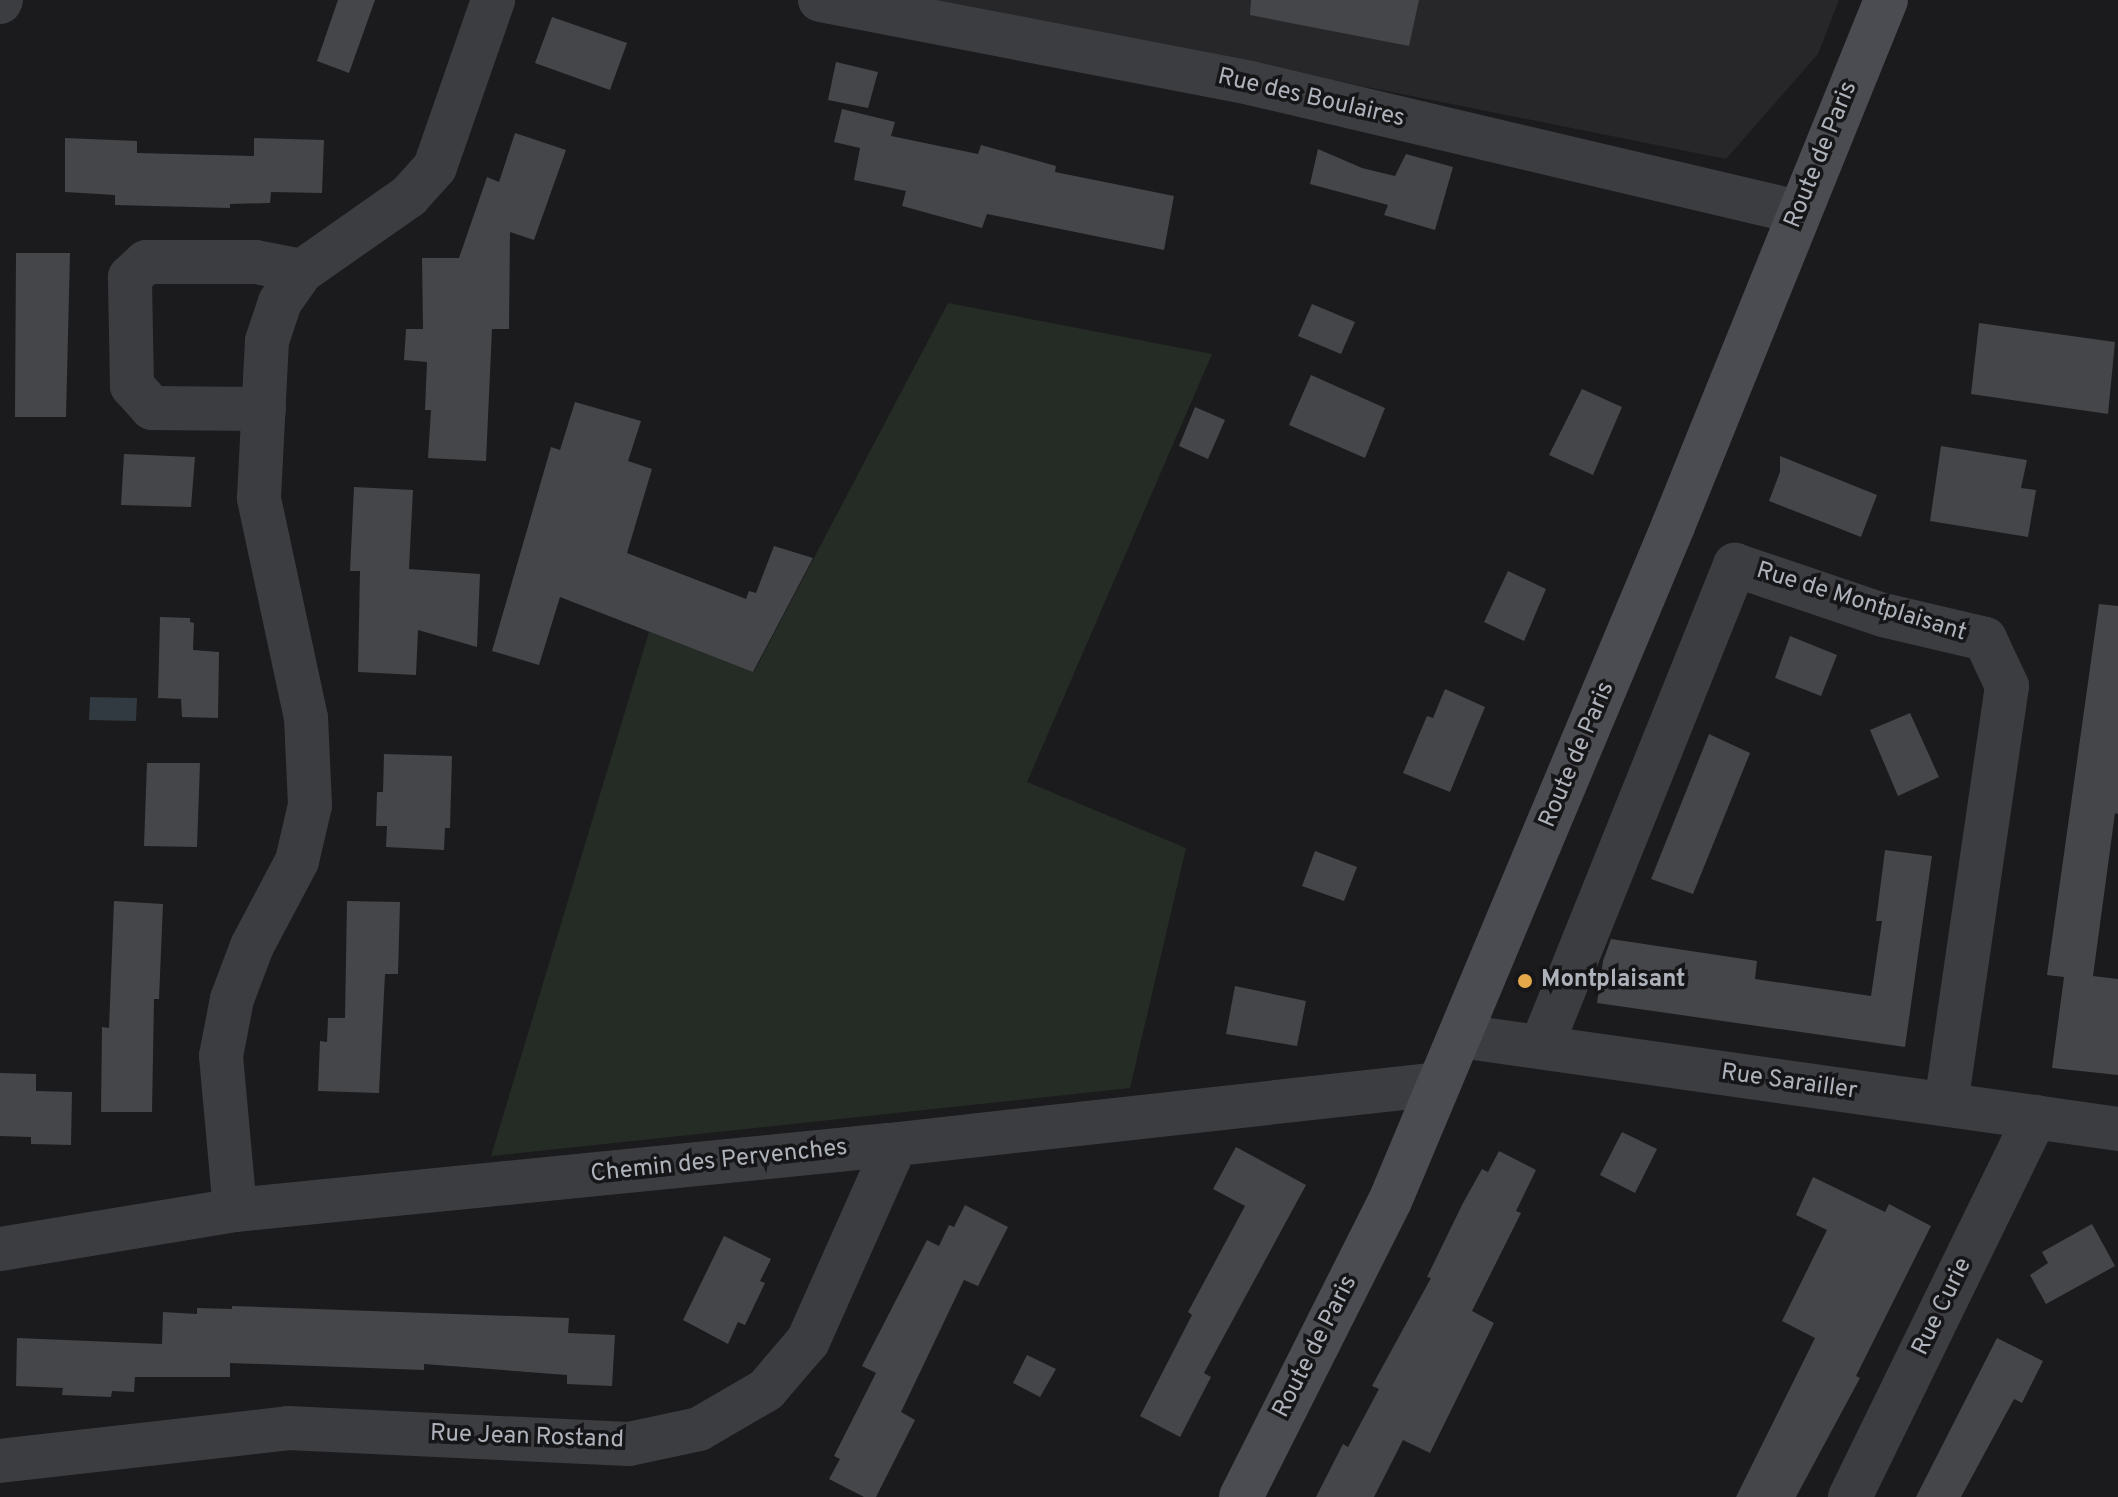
<!DOCTYPE html>
<html>
<head>
<meta charset="utf-8">
<style>
	body { margin:0 }
	#map { position:relative; width:2118px; height:1497px; overflow:hidden; background:#1b1b1d; font-family:Overpass,sans-serif }
	div>[style] { position:absolute }
	.built>* { inset:0; background:#27272a }
	.green>* { inset:0; background:#252c25 }
	.water>* { inset:0; background:#313a40 }
	.building>* { inset:0; background:#454649 }
	.minor>* { height:44px; margin:-22px; padding:0 22px; transform-origin:22px; border-radius:22px; background:#3c3d41 }
	.secondary>* { height:44px; margin:-22px; padding:0 22px; transform-origin:22px; border-radius:22px; background:#4a4c51 }
	.dots>* { width:22px; height:22px; translate:-50% -50%; box-sizing:border-box; border:4px solid #161618; border-radius:50% }
	span { translate:-50% -50%; white-space:nowrap; text-align:center; line-height:1.15; -webkit-text-stroke:7px #161618; paint-order:stroke }
	.street-label { font-size:24px; color:#aeb3bb }
	.poi-label { font-size:24px; color:#aeb3bb; font-weight:700 }
	.left { translate:0 -50%; text-align:left }
</style>
</head>
<body>
<div id="map">
	<div class="built">
		<div style="clip-path:polygon(933px 0,1839px 0,1818px 54px,1726px 159px)"></div>
	</div>
	<div class="green">
		<div style="clip-path:polygon(948px 303px,1212px 354px,1027px 782px,1186px 848px,1130px 1088px,491px 1156px,649px 632px,754px 672px)"></div>
	</div>
	<div class="water">
		<div style="clip-path:polygon(90px 697px,137px 698px,136px 721px,89px 720px)"></div>
	</div>
	<div class="building">
		<div style="clip-path:polygon(338px 0,375px 0,349px 73px,317px 61px)"></div>
		<div style="clip-path:polygon(1251px 0,1419px 0,1409px 46px,1250px 15px)"></div>
		<div style="clip-path:polygon(552px 17px,627px 43px,610px 90px,535px 63px)"></div>
		<div style="clip-path:polygon(836px 62px,878px 72px,868px 108px,828px 100px)"></div>
		<div style="clip-path:polygon(842px 109px,895px 122px,891px 136px,978px 154px,981px 145px,1056px 166px,1055px 172px,1174px 196px,1164px 250px,987px 214px,982px 228px,902px 206px,906px 191px,854px 180px,860px 148px,834px 142px)"></div>
		<div style="clip-path:polygon(515px 133px,566px 150px,534px 240px,510px 232px,509px 329px,492px 329px,486px 461px,428px 458px,431px 410px,425px 410px,427px 362px,404px 360px,406px 329px,423px 329px,422px 258px,459px 258px,487px 177px,499px 182px)"></div>
		<div style="clip-path:polygon(65px 138px,137px 141px,137px 153px,254px 156px,254px 138px,324px 140px,322px 193px,271px 192px,270px 203px,230px 204px,230px 208px,115px 205px,115px 195px,65px 192px)"></div>
		<div style="clip-path:polygon(1318px 149px,1362px 168px,1395px 176px,1406px 154px,1453px 167px,1435px 230px,1384px 215px,1388px 205px,1310px 184px)"></div>
		<div style="clip-path:polygon(16px 253px,70px 253px,66px 417px,15px 417px)"></div>
		<div style="clip-path:polygon(1312px 304px,1355px 322px,1341px 354px,1298px 336px)"></div>
		<div style="clip-path:polygon(1979px 323px,2115px 342px,2108px 414px,1971px 394px)"></div>
		<div style="clip-path:polygon(1311px 375px,1385px 408px,1365px 458px,1289px 425px)"></div>
		<div style="clip-path:polygon(1582px 389px,1622px 407px,1593px 475px,1549px 455px)"></div>
		<div style="clip-path:polygon(575px 402px,641px 421px,628px 461px,652px 469px,627px 553px,746px 599px,749px 591px,756px 593px,774px 546px,813px 558px,753px 672px,560px 597px,539px 665px,492px 651px,551px 447px,560px 450px)"></div>
		<div style="clip-path:polygon(1195px 407px,1225px 420px,1208px 459px,1179px 446px)"></div>
		<div style="clip-path:polygon(1941px 446px,2027px 460px,2021px 488px,2036px 490px,2028px 537px,1930px 521px)"></div>
		<div style="clip-path:polygon(124px 454px,195px 457px,191px 507px,121px 505px)"></div>
		<div style="clip-path:polygon(1780px 456px,1877px 495px,1861px 537px,1769px 501px,1780px 472px)"></div>
		<div style="clip-path:polygon(354px 487px,413px 490px,409px 569px,480px 574px,477px 647px,418px 630px,416px 675px,358px 672px,360px 571px,350px 571px)"></div>
		<div style="clip-path:polygon(1508px 571px,1546px 589px,1524px 641px,1484px 622px)"></div>
		<div style="clip-path:polygon(2099px 604px,2118px 606px,2118px 814px,2115px 813px,2093px 976px,2118px 979px,2118px 1075px,2052px 1068px,2064px 977px,2047px 975px)"></div>
		<div style="clip-path:polygon(160px 617px,190px 618px,190px 622px,194px 623px,193px 650px,219px 652px,218px 718px,182px 717px,181px 699px,158px 698px)"></div>
		<div style="clip-path:polygon(1790px 636px,1837px 655px,1821px 696px,1775px 678px)"></div>
		<div style="clip-path:polygon(1445px 689px,1485px 707px,1450px 792px,1403px 773px,1427px 716px,1433px 718px)"></div>
		<div style="clip-path:polygon(1910px 713px,1939px 777px,1898px 796px,1870px 730px)"></div>
		<div style="clip-path:polygon(1709px 734px,1750px 753px,1693px 894px,1651px 879px)"></div>
		<div style="clip-path:polygon(384px 754px,452px 756px,450px 828px,445px 828px,444px 850px,386px 847px,387px 826px,376px 826px,377px 792px,383px 792px)"></div>
		<div style="clip-path:polygon(147px 763px,200px 763px,197px 847px,144px 846px)"></div>
		<div style="clip-path:polygon(1885px 850px,1932px 856px,1905px 1047px,1597px 1003px,1603px 961px,1611px 939px,1757px 961px,1755px 979px,1871px 996px,1882px 921px,1876px 921px)"></div>
		<div style="clip-path:polygon(1315px 851px,1357px 867px,1344px 901px,1302px 886px)"></div>
		<div style="clip-path:polygon(114px 901px,163px 904px,159px 999px,154px 999px,152px 1112px,101px 1112px,102px 1027px,109px 1028px)"></div>
		<div style="clip-path:polygon(347px 901px,400px 902px,398px 974px,385px 974px,379px 1093px,318px 1091px,320px 1041px,327px 1042px,328px 1018px,345px 1018px)"></div>
		<div style="clip-path:polygon(1235px 986px,1306px 1001px,1297px 1046px,1226px 1034px)"></div>
		<div style="clip-path:polygon(0 1073px,36px 1074px,36px 1091px,72px 1092px,71px 1145px,31px 1144px,31px 1137px,0 1136px)"></div>
		<div style="clip-path:polygon(1622px 1132px,1657px 1149px,1635px 1193px,1600px 1175px)"></div>
		<div style="clip-path:polygon(1236px 1147px,1306px 1185px,1204px 1373px,1211px 1377px,1180px 1437px,1140px 1416px,1192px 1315px,1188px 1312px,1245px 1206px,1213px 1189px)"></div>
		<div style="clip-path:polygon(1499px 1151px,1536px 1170px,1516px 1211px,1521px 1213px,1472px 1311px,1494px 1323px,1430px 1453px,1403px 1440px,1374px 1497px,1316px 1497px,1343px 1444px,1348px 1447px,1379px 1389px,1372px 1386px,1431px 1278px,1427px 1277px,1463px 1203px,1482px 1169px,1488px 1172px)"></div>
		<div style="clip-path:polygon(1813px 1177px,1885px 1212px,1889px 1204px,1931px 1226px,1856px 1376px,1860px 1378px,1796px 1497px,1736px 1497px,1815px 1338px,1782px 1321px,1827px 1230px,1796px 1215px)"></div>
		<div style="clip-path:polygon(965px 1205px,1008px 1227px,978px 1286px,964px 1280px,901px 1412px,915px 1420px,876px 1497px,864px 1497px,829px 1479px,840px 1459px,834px 1456px,876px 1373px,862px 1366px,927px 1240px,939px 1246px,949px 1225px,954px 1227px)"></div>
		<div style="clip-path:polygon(2092px 1224px,2115px 1266px,2046px 1304px,2030px 1275px,2048px 1263px,2042px 1252px)"></div>
		<div style="clip-path:polygon(724px 1236px,771px 1259px,760px 1281px,765px 1283px,745px 1325px,738px 1322px,728px 1344px,683px 1320px)"></div>
		<div style="clip-path:polygon(232px 1306px,569px 1318px,568px 1333px,615px 1335px,612px 1386px,567px 1384px,567px 1375px,424px 1364px,424px 1370px,230px 1363px,230px 1377px,135px 1377px,134px 1392px,112px 1391px,111px 1397px,62px 1395px,63px 1388px,16px 1386px,17px 1338px,162px 1344px,163px 1312px,197px 1314px,197px 1308px,232px 1309px)"></div>
		<div style="clip-path:polygon(1997px 1338px,2043px 1361px,2022px 1403px,2014px 1399px,1961px 1497px,1916px 1497px)"></div>
		<div style="clip-path:polygon(1027px 1355px,1056px 1369px,1040px 1397px,1013px 1383px)"></div>
	</div>
	<div class="minor">
		<div style="left:820px;top:0;width:438px;rotate:10.9deg"></div>
		<div style="left:1250px;top:83px;width:563px;rotate:13.25deg"></div>
		<div style="left:0;top:2px;width:2px;rotate:-63deg"></div>
		<div style="left:264px;top:409px;width:112px;rotate:-179.5deg"></div>
		<div style="left:152px;top:408px;width:30px;rotate:-132deg"></div>
		<div style="left:132px;top:386px;width:109px;rotate:-91.1deg"></div>
		<div style="left:130px;top:277px;width:22px;rotate:-43deg"></div>
		<div style="left:146px;top:262px;width:110px"></div>
		<div style="left:256px;top:262px;width:47px;rotate:11.1deg"></div>
		<div style="left:1460px;top:1036px;width:665px;rotate:8.04deg"></div>
		<div style="left:1541px;top:1047px;width:520px;rotate:-68.08deg"></div>
		<div style="left:1735px;top:565px;width:156px;rotate:18.7deg"></div>
		<div style="left:1883px;top:615px;width:105px;rotate:13.2deg"></div>
		<div style="left:1985px;top:639px;width:52px;rotate:64.9deg"></div>
		<div style="left:2007px;top:686px;width:423px;rotate:98.3deg"></div>
		<div style="left:235px;top:1210px;width:155px;rotate:-95.2deg"></div>
		<div style="left:221px;top:1056px;width:58px;rotate:-79.1deg"></div>
		<div style="left:232px;top:999px;width:57px;rotate:-69.3deg"></div>
		<div style="left:252px;top:946px;width:96px;rotate:-62.1deg"></div>
		<div style="left:297px;top:861px;width:57px;rotate:-76.9deg"></div>
		<div style="left:310px;top:805px;width:87px;rotate:-92.6deg"></div>
		<div style="left:306px;top:718px;width:225px;rotate:-102.1deg"></div>
		<div style="left:259px;top:498px;width:157px;rotate:-87.1deg"></div>
		<div style="left:267px;top:341px;width:41px;rotate:-71.6deg"></div>
		<div style="left:280px;top:302px;width:38px;rotate:-55deg"></div>
		<div style="left:302px;top:271px;width:131px;rotate:-35deg"></div>
		<div style="left:409px;top:196px;width:39px;rotate:-48deg"></div>
		<div style="left:435px;top:167px;width:177px;rotate:-70.8deg"></div>
		<div style="left:0;top:1249px;width:238px;rotate:-9.4deg"></div>
		<div style="left:235px;top:1210px;width:657px;rotate:-5.68deg"></div>
		<div style="left:889px;top:1145px;width:553px;rotate:-6.33deg"></div>
		<div style="left:0;top:1461px;width:290px;rotate:-6.5deg"></div>
		<div style="left:288px;top:1428px;width:341px;rotate:2.7deg"></div>
		<div style="left:629px;top:1444px;width:72px;rotate:-12.1deg"></div>
		<div style="left:699px;top:1429px;width:78px;rotate:-30.2deg"></div>
		<div style="left:766px;top:1390px;width:65px;rotate:-49.4deg"></div>
		<div style="left:808px;top:1341px;width:199px;rotate:-66deg"></div>
		<div style="left:889px;top:1159px;width:14px;rotate:-90deg"></div>
		<div style="left:1850px;top:1497px;width:423px;rotate:-64deg"></div>
	</div>
	<div class="secondary">
		<div style="left:1241px;top:1497px;width:331px;rotate:-63.3deg"></div>
		<div style="left:1390px;top:1201px;width:732px;rotate:-67.25deg"></div>
		<div style="left:1673px;top:526px;width:567px;rotate:-67.95deg"></div>
	</div>
	<div class="dots">
		<div style="left:1525px;top:981px;background:#e4a84b"></div>
	</div>
	<div class="street-label">
		<span style="left:1311px;top:99px;rotate:13deg">Rue des Boulaires</span>
		<span style="left:1822px;top:155px;rotate:-68deg">Route de Paris</span>
		<span style="left:1861px;top:603px;rotate:17deg">Rue de Montplaisant</span>
		<span style="left:1578px;top:755px;rotate:-67deg">Route de Paris</span>
		<span style="left:1789px;top:1083px;rotate:8deg">Rue Sarailler</span>
		<span style="left:719px;top:1162px;rotate:-6deg">Chemin des Pervenches</span>
		<span style="left:1943px;top:1307px;rotate:-64deg">Rue Curie</span>
		<span style="left:1316px;top:1347px;rotate:-63deg">Route de Paris</span>
		<span style="left:527px;top:1438px;rotate:2deg">Rue Jean Rostand</span>
	</div>
	<div class="poi-label">
		<span class="left" style="left:1541px;top:981px">Montplaisant</span>
	</div>
</div>
</body>
</html>
